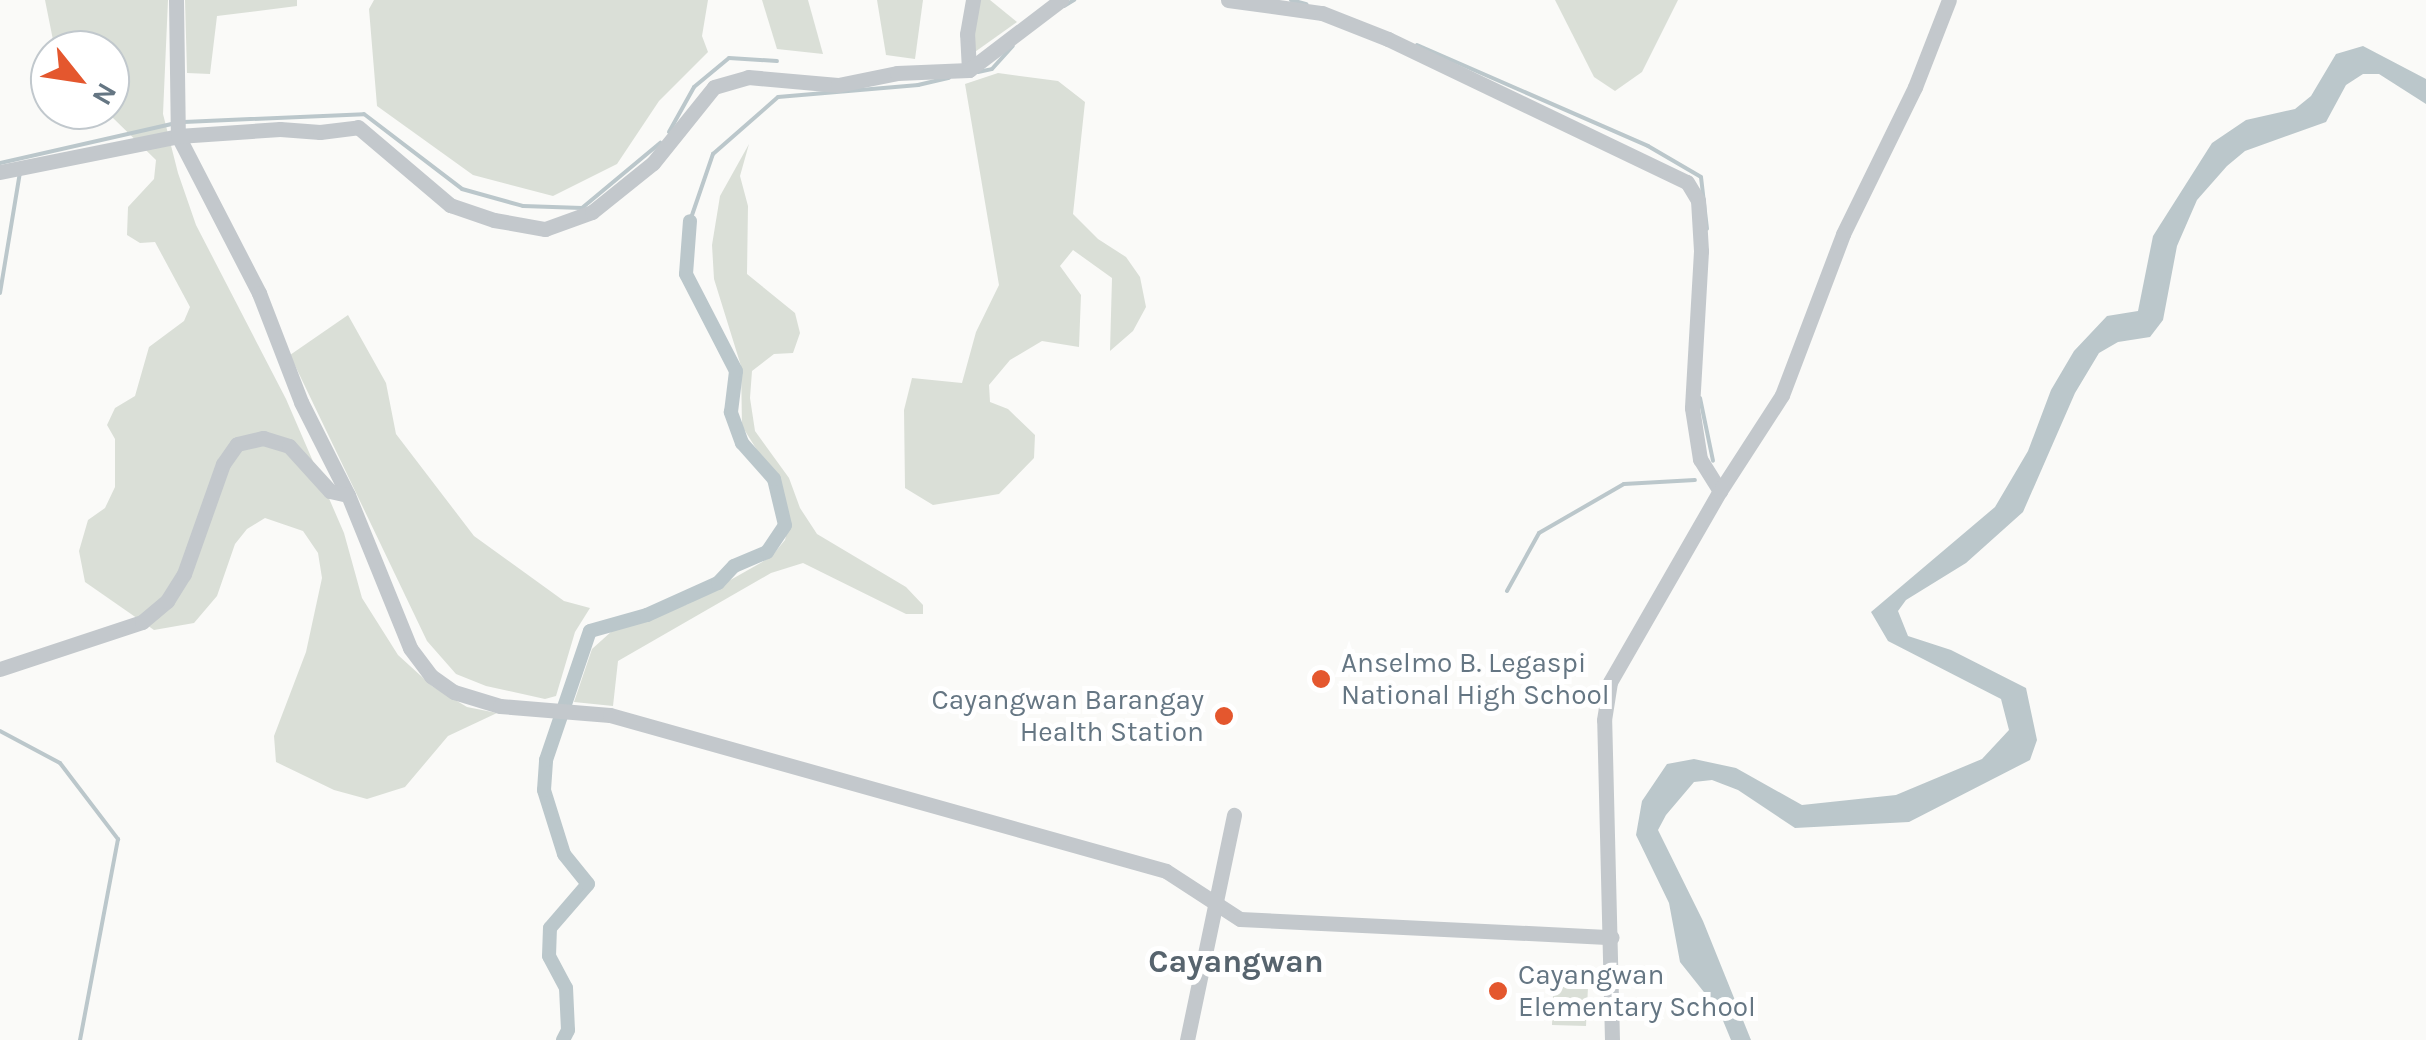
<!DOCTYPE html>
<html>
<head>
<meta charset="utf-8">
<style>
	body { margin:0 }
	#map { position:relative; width:2426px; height:1040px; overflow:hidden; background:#fafaf8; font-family:Karla,sans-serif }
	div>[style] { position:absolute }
	.green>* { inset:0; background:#dadfd7 }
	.water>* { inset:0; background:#bbc7cb }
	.stream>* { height:4px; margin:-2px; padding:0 2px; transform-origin:2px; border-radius:2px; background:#bbc7cb }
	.canal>* { height:14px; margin:-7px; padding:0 7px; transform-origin:7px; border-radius:7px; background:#bbc7cb }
	.minor>* { height:15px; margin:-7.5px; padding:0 7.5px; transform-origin:7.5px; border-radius:7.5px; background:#c3c8cc }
	.dots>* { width:28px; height:28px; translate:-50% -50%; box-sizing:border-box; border:5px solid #fff; border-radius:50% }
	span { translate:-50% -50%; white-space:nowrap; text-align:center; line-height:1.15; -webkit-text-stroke:10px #fff; paint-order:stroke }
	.poi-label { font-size:28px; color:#657683 }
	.left { translate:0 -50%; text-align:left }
	.right { translate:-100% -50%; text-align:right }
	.quarter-label { font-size:32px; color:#57646e; font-weight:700 }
	.north { position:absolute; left:30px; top:30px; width:100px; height:100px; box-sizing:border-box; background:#fff; border:2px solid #c1c8cd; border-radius:50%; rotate:120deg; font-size:28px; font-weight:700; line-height:40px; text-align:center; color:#657683 }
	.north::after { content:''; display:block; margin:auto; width:35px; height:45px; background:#e4572e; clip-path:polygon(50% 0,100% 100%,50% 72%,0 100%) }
</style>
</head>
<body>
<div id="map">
	<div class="green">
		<div style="clip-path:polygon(45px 0,168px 0,163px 114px,178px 173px,196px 225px,286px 399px,344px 533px,362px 598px,398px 655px,432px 686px,467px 707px,497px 713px,448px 736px,405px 787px,367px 799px,334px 790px,276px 762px,274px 736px,306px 652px,322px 578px,318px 553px,303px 531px,265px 518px,247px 529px,235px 544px,217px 596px,194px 623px,154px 630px,85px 582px,79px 551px,88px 520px,105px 508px,115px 487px,115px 439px,107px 425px,115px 408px,135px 396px,149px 347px,184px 321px,190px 307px,155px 242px,140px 243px,127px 235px,128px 207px,154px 179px,156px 160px,112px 117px,96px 110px,110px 110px,110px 50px,55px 50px)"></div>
		<div style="clip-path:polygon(185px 0,297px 0,297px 6px,217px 16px,210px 74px,187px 73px)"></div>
		<div style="clip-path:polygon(374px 0,708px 0,702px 36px,708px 52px,659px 101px,617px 164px,553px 196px,473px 175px,377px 106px,369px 9px)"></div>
		<div style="clip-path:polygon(762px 0,808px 0,823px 54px,777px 49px)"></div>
		<div style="clip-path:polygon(877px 0,923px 0,915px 59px,886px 55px)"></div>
		<div style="clip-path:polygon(976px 0,990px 0,1017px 22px,972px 54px)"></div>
		<div style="clip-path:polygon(1555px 0,1678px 0,1642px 72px,1615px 91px,1594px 77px)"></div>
		<div style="clip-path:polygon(998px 73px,1058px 81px,1085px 102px,1073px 214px,1098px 239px,1126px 257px,1140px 277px,1146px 307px,1133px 331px,1110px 351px,1112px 278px,1073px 250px,1060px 266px,1081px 295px,1079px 347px,1042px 341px,1010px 360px,989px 385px,990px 402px,1008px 409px,1035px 435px,1034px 458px,999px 494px,933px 505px,905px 488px,904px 410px,912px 378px,962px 383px,976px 332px,999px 285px,965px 84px)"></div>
		<div style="clip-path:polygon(749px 144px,740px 176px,748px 206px,747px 274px,795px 313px,800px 333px,793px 353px,774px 354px,752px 371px,750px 398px,755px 431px,789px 478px,800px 508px,817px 534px,906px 587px,923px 605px,923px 614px,906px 614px,803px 563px,771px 573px,618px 661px,613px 706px,574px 702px,592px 649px,612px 631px,688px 604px,771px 557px,785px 540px,789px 523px,782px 490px,742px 426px,741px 366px,714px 279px,712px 245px,720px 196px)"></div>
		<div style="clip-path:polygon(348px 315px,386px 383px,396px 434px,474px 536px,564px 601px,590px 608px,575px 632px,556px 696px,545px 699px,486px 686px,456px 674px,427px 641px,290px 355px)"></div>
		<div style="clip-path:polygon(1554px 967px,1589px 968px,1586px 1026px,1552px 1025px)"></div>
	</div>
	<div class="water">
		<div style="clip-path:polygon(2363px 46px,2426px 79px,2426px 104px,2379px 74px,2363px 74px,2346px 85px,2326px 122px,2245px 151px,2227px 166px,2197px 200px,2177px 246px,2163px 320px,2150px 337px,2118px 342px,2099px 353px,2075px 393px,2023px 512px,1966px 563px,1906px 600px,1898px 611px,1908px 636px,1951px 650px,2026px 688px,2037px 740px,2030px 760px,1909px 822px,1795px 828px,1738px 790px,1712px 780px,1694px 782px,1666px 815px,1658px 830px,1703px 921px,1751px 1040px,1731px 1040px,1719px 1011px,1680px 962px,1669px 903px,1636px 835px,1642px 801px,1667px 764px,1694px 759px,1736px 768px,1802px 805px,1896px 795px,1982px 759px,2009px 730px,2001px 699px,1888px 641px,1871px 612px,1995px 507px,2028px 451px,2051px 390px,2074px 351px,2107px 316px,2138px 311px,2153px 236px,2212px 143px,2246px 120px,2295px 109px,2311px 96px,2336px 54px)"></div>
	</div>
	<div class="stream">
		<div style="left:1291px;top:0;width:16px;rotate:15deg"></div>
		<div style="left:1064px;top:6px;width:12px;rotate:-31deg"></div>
		<div style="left:1417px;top:45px;width:252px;rotate:23.6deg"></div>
		<div style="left:1648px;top:146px;width:61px;rotate:30.3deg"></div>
		<div style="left:1701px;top:177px;width:52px;rotate:83.4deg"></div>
		<div style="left:978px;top:72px;width:14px;rotate:-12deg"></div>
		<div style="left:992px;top:69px;width:31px;rotate:-48deg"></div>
		<div style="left:184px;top:122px;width:180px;rotate:-2.5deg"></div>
		<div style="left:364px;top:114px;width:123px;rotate:37.4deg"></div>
		<div style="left:462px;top:189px;width:63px;rotate:15.6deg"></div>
		<div style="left:523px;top:206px;width:59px;rotate:1.9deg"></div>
		<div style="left:582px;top:208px;width:102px;rotate:-39.8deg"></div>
		<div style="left:669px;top:132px;width:51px;rotate:-60.9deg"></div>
		<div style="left:694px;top:87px;width:45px;rotate:-39.6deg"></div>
		<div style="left:729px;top:58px;width:48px;rotate:3.6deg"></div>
		<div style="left:0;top:163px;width:176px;rotate:-12.8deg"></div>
		<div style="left:690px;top:221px;width:71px;rotate:-71.1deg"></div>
		<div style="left:713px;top:154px;width:86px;rotate:-41.2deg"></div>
		<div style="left:778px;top:97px;width:141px;rotate:-4.9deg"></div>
		<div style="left:918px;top:85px;width:32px;rotate:-13deg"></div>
		<div style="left:0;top:293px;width:123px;rotate:-80.6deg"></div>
		<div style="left:1700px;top:398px;width:64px;rotate:78.3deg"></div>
		<div style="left:1507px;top:591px;width:66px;rotate:-61.1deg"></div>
		<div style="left:1539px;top:533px;width:98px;rotate:-30deg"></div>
		<div style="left:1624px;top:484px;width:71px;rotate:-3.2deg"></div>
		<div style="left:0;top:731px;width:68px;rotate:28.1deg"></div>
		<div style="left:60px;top:763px;width:96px;rotate:52.7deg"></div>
		<div style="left:118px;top:839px;width:205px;rotate:100.7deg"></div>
	</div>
	<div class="canal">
		<div style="left:563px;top:1040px;width:11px;rotate:-63deg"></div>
		<div style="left:568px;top:1030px;width:42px;rotate:-92.7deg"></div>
		<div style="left:566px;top:988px;width:36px;rotate:-118deg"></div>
		<div style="left:549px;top:956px;width:28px;rotate:-88deg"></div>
		<div style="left:550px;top:928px;width:58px;rotate:-49.2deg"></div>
		<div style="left:588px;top:884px;width:38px;rotate:-129deg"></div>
		<div style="left:564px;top:854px;width:67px;rotate:-107.4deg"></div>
		<div style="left:544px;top:790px;width:30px;rotate:-86deg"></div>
		<div style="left:546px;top:760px;width:136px;rotate:-71.2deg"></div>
		<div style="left:590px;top:631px;width:59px;rotate:-15.7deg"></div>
		<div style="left:647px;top:615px;width:78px;rotate:-24.3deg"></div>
		<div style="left:718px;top:583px;width:23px;rotate:-47deg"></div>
		<div style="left:734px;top:566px;width:36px;rotate:-23deg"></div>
		<div style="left:767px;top:552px;width:32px;rotate:-56deg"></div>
		<div style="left:785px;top:525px;width:47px;rotate:-103.4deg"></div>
		<div style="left:774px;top:479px;width:48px;rotate:-131.6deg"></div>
		<div style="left:742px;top:443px;width:33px;rotate:-110deg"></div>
		<div style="left:731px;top:412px;width:41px;rotate:-83deg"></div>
		<div style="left:736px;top:371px;width:109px;rotate:-117.3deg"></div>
		<div style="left:686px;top:274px;width:53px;rotate:-85.7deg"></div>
	</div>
	<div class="minor">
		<div style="left:176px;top:0;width:136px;rotate:89.2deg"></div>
		<div style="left:178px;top:136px;width:177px;rotate:62.7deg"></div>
		<div style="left:259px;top:293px;width:117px;rotate:68.9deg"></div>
		<div style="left:301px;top:402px;width:104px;rotate:63.2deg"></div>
		<div style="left:348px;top:495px;width:165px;rotate:67.9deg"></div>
		<div style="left:410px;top:648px;width:35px;rotate:53deg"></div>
		<div style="left:431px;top:676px;width:28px;rotate:35deg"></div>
		<div style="left:454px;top:692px;width:48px;rotate:16.9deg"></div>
		<div style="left:500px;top:706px;width:110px;rotate:4.7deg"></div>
		<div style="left:610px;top:715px;width:577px;rotate:15.67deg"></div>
		<div style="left:1166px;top:871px;width:88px;rotate:33deg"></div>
		<div style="left:1240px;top:919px;width:372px;rotate:2.8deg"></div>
		<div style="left:1228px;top:0;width:95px;rotate:7.9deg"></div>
		<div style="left:1322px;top:13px;width:71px;rotate:21.5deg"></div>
		<div style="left:1388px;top:39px;width:331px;rotate:25.6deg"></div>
		<div style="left:1687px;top:182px;width:21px;rotate:59deg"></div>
		<div style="left:1698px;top:200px;width:51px;rotate:86.6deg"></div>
		<div style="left:1701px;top:251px;width:157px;rotate:93.3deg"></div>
		<div style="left:1692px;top:408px;width:52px;rotate:81.1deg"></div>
		<div style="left:1700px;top:459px;width:38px;rotate:58deg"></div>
		<div style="left:969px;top:70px;width:36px;rotate:-93deg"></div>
		<div style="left:967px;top:34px;width:35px;rotate:-80deg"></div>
		<div style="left:0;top:172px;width:182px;rotate:-11.4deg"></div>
		<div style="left:178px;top:136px;width:102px;rotate:-3.9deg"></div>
		<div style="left:280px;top:129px;width:40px;rotate:4.3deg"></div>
		<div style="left:320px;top:132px;width:38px;rotate:-7deg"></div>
		<div style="left:358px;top:127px;width:121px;rotate:40.3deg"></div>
		<div style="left:450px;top:205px;width:46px;rotate:18.8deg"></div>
		<div style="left:494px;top:220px;width:52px;rotate:10deg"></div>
		<div style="left:545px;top:229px;width:50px;rotate:-19.9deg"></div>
		<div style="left:592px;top:212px;width:78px;rotate:-38.8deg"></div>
		<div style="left:653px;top:163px;width:97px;rotate:-51.2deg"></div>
		<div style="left:714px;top:87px;width:35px;rotate:-16deg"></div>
		<div style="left:748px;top:77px;width:90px;rotate:5.1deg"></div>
		<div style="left:838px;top:85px;width:60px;rotate:-11.5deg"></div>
		<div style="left:897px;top:73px;width:72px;rotate:-2.4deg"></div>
		<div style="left:969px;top:70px;width:116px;rotate:-37.3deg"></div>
		<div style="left:0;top:669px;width:150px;rotate:-18.3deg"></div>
		<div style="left:142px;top:622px;width:33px;rotate:-40deg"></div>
		<div style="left:167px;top:601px;width:32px;rotate:-58deg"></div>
		<div style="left:184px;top:574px;width:117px;rotate:-70.5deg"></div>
		<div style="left:223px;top:464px;width:24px;rotate:-55deg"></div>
		<div style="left:237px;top:444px;width:27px;rotate:-13deg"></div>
		<div style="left:263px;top:438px;width:27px;rotate:17deg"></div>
		<div style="left:289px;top:446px;width:61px;rotate:47.7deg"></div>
		<div style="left:330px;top:491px;width:18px;rotate:13deg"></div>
		<div style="left:1187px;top:1040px;width:230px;rotate:-78.2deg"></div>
		<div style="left:1612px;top:1040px;width:320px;rotate:-91.4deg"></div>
		<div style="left:1604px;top:720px;width:38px;rotate:-81deg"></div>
		<div style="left:1610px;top:682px;width:220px;rotate:-60.1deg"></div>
		<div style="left:1720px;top:491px;width:114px;rotate:-57.1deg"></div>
		<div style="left:1782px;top:395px;width:172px;rotate:-69.2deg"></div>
		<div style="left:1843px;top:234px;width:164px;rotate:-63.9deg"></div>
		<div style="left:1915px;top:87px;width:93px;rotate:-68.7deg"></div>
	</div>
	<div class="dots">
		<div style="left:1321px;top:679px;background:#e4572e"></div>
		<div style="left:1224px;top:716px;background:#e4572e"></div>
		<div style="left:1498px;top:991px;background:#e4572e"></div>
	</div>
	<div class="poi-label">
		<span class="left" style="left:1341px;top:679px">Anselmo B. Legaspi<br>National High School</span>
		<span class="right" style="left:1204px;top:716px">Cayangwan Barangay<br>Health Station</span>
		<span class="left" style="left:1518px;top:991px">Cayangwan<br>Elementary School</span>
	</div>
	<div class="quarter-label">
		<span style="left:1236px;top:962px">Cayangwan</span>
	</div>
	<div class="north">N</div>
</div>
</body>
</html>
